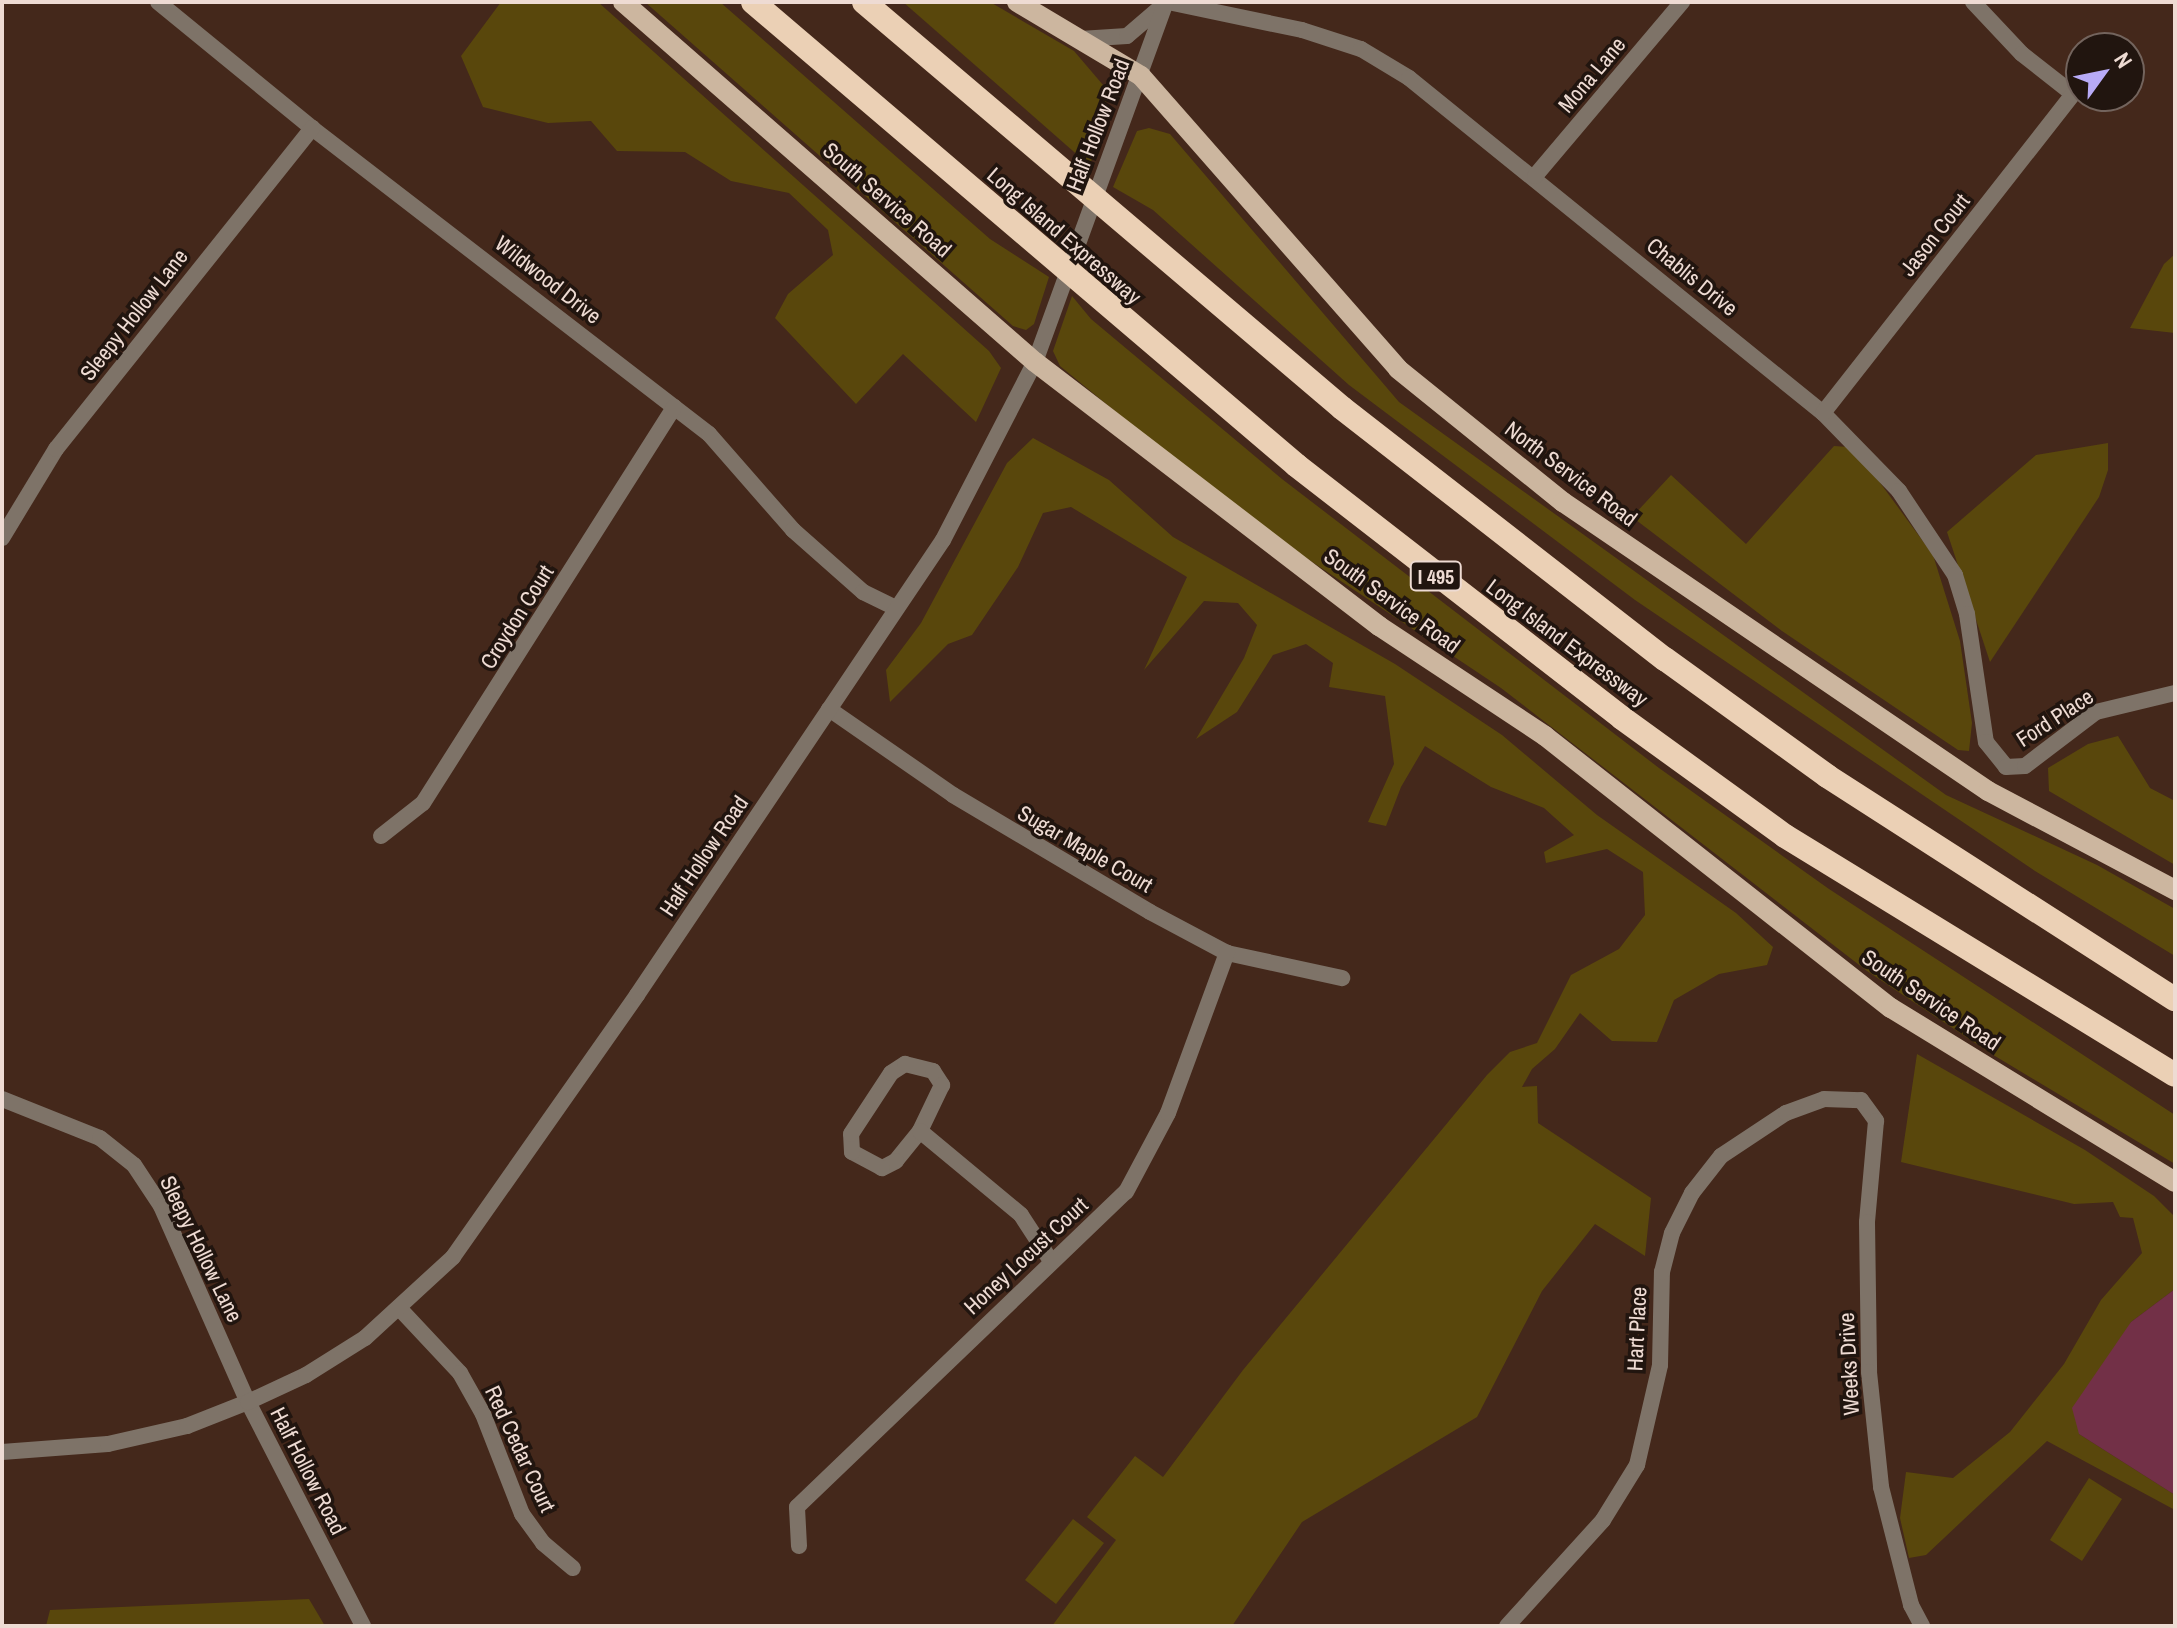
<!DOCTYPE html>
<html>
<head>
<meta charset="utf-8">
<style>
	body { margin:0 }
	#map { position:relative; width:2177px; height:1628px; overflow:hidden; background:#44281b; font-family:"Archivo Narrow",sans-serif }
	div>[style] { position:absolute }
	.green>* { inset:0; background:#59470c }
	.water>* { inset:0; background:#723047 }
	.minor>* { height:16px; margin:-8px; padding:0 8px; transform-origin:8px; border-radius:8px; background:#7e7368 }
	.major>* { height:20px; margin:-10px; padding:0 10px; transform-origin:10px; border-radius:10px; background:#ccb69f }
	.highway>* { height:24px; margin:-12px; padding:0 12px; transform-origin:12px; border-radius:12px; background:#ebd0b5 }
	span { translate:-50% -50%; white-space:nowrap; text-align:center; line-height:1.15; -webkit-text-stroke:7px #21150f; paint-order:stroke }
	.shield-label span { padding:2px 6px; background:#21150f; border:2px solid; border-radius:6px; -webkit-text-stroke-width:0 }
	.shield-label { font-size:20px; color:#eedbd3; font-weight:700 }
	.street-label { font-size:22px; color:#eedbd3 }
	.frame { position:absolute; inset:0; border:4px solid #eedbd3; pointer-events:none }
	.north { position:absolute; left:2065px; top:32px; width:80px; height:80px; box-sizing:border-box; background:#21150f; border:2px solid #73645d; border-radius:50%; rotate:57deg; font-size:22px; font-weight:700; line-height:32px; text-align:center; color:#eedbd3 }
	.north::after { content:''; display:block; margin:auto; width:28px; height:36px; background:#b8abf7; clip-path:polygon(50% 0,100% 100%,50% 72%,0 100%) }
</style>
</head>
<body>
<div id="map">
	<div class="green">
		<div style="clip-path:polygon(501px 2px,598px 2px,989px 351px,1001px 368px,976px 422px,903px 354px,856px 404px,775px 318px,788px 294px,833px 255px,828px 230px,789px 193px,731px 181px,685px 152px,617px 151px,591px 121px,548px 123px,483px 107px,461px 56px)"></div>
		<div style="clip-path:polygon(645px 2px,720px 2px,990px 239px,1049px 277px,1034px 324px,1026px 330px,1013px 326px)"></div>
		<div style="clip-path:polygon(903px 2px,990px 2px,1074px 51px,1109px 92px,1090px 166px)"></div>
		<div style="clip-path:polygon(1149px 128px,1170px 134px,1399px 402px,1946px 795px,2097px 865px,2175px 909px,2175px 956px,2035px 871px,1635px 600px,1349px 385px,1153px 210px,1113px 187px,1137px 131px)"></div>
		<div style="clip-path:polygon(2175px 254px,2175px 333px,2130px 328px,2164px 264px)"></div>
		<div style="clip-path:polygon(1072px 296px,1091px 319px,1282px 479px,1659px 768px,1829px 889px,2175px 1115px,2175px 1164px,1990px 1053px,1867px 971px,1501px 688px,1239px 513px,1060px 366px,1053px 351px)"></div>
		<div style="clip-path:polygon(1033px 438px,1109px 480px,1173px 537px,1395px 664px,1502px 735px,1597px 815px,1736px 913px,1773px 947px,1767px 965px,1719px 974px,1674px 1000px,1657px 1042px,1612px 1041px,1580px 1013px,1555px 1049px,1532px 1069px,1522px 1087px,1537px 1086px,1538px 1123px,1651px 1198px,1645px 1256px,1595px 1224px,1542px 1291px,1477px 1417px,1302px 1522px,1232px 1626px,1052px 1626px,1116px 1540px,1087px 1517px,1135px 1456px,1163px 1477px,1243px 1370px,1487px 1075px,1510px 1052px,1537px 1043px,1571px 975px,1619px 949px,1645px 915px,1643px 872px,1607px 849px,1546px 863px,1544px 852px,1574px 835px,1544px 808px,1491px 787px,1425px 746px,1401px 787px,1386px 826px,1368px 822px,1394px 764px,1385px 696px,1329px 687px,1333px 663px,1306px 644px,1273px 655px,1237px 712px,1196px 739px,1244px 658px,1257px 625px,1238px 603px,1204px 601px,1144px 670px,1187px 577px,1071px 507px,1043px 513px,1018px 567px,972px 635px,948px 644px,890px 702px,886px 670px,921px 623px,1007px 463px)"></div>
		<div style="clip-path:polygon(2108px 443px,2108px 470px,2099px 497px,1990px 662px,1947px 532px,2036px 455px)"></div>
		<div style="clip-path:polygon(1834px 446px,1848px 447px,1870px 469px,1933px 555px,1960px 641px,1972px 723px,1969px 751px,1958px 750px,1782px 631px,1632px 517px,1671px 475px,1746px 544px)"></div>
		<div style="clip-path:polygon(2118px 736px,2150px 788px,2175px 801px,2175px 865px,2049px 791px,2048px 768px,2088px 744px)"></div>
		<div style="clip-path:polygon(1917px 1054px,2085px 1150px,2154px 1196px,2175px 1217px,2175px 1289px,2131px 1322px,2079px 1434px,2175px 1495px,2175px 1510px,2047px 1441px,1926px 1555px,1909px 1558px,1900px 1518px,1906px 1472px,1953px 1478px,2010px 1432px,2064px 1364px,2101px 1300px,2142px 1253px,2133px 1218px,2120px 1217px,2113px 1202px,2074px 1204px,1901px 1162px)"></div>
		<div style="clip-path:polygon(2089px 1478px,2122px 1499px,2082px 1561px,2050px 1540px)"></div>
		<div style="clip-path:polygon(1073px 1519px,1104px 1543px,1056px 1604px,1025px 1580px)"></div>
		<div style="clip-path:polygon(309px 1599px,325px 1626px,46px 1626px,50px 1610px)"></div>
	</div>
	<div class="water">
		<div style="clip-path:polygon(2175px 1289px,2175px 1495px,2079px 1434px,2072px 1408px,2131px 1322px)"></div>
	</div>
	<div class="minor">
		<div style="left:158px;top:2px;width:199px;rotate:39.3deg"></div>
		<div style="left:312px;top:128px;width:501px;rotate:37.62deg"></div>
		<div style="left:709px;top:434px;width:128px;rotate:48.8deg"></div>
		<div style="left:793px;top:530px;width:94px;rotate:41.5deg"></div>
		<div style="left:863px;top:592px;width:37px;rotate:26deg"></div>
		<div style="left:1168px;top:2px;width:137px;rotate:11.8deg"></div>
		<div style="left:1302px;top:30px;width:62px;rotate:17.9deg"></div>
		<div style="left:1361px;top:49px;width:56px;rotate:31.1deg"></div>
		<div style="left:1409px;top:78px;width:533px;rotate:38.98deg"></div>
		<div style="left:1823px;top:413px;width:109px;rotate:45.7deg"></div>
		<div style="left:1899px;top:491px;width:101px;rotate:56.3deg"></div>
		<div style="left:1955px;top:575px;width:41px;rotate:72.9deg"></div>
		<div style="left:1967px;top:614px;width:129px;rotate:81.6deg"></div>
		<div style="left:1986px;top:742px;width:32px;rotate:51deg"></div>
		<div style="left:2006px;top:767px;width:19px;rotate:-3deg"></div>
		<div style="left:2025px;top:766px;width:89px;rotate:-37.3deg"></div>
		<div style="left:2096px;top:712px;width:81px;rotate:-13.5deg"></div>
		<div style="left:1973px;top:2px;width:71px;rotate:46.7deg"></div>
		<div style="left:2022px;top:54px;width:65px;rotate:38.1deg"></div>
		<div style="left:1080px;top:39px;width:47px;rotate:-3.7deg"></div>
		<div style="left:1127px;top:36px;width:46px;rotate:-40.6deg"></div>
		<div style="left:1535px;top:176px;width:228px;rotate:-49.8deg"></div>
		<div style="left:1823px;top:413px;width:418px;rotate:-51.9deg"></div>
		<div style="left:2px;top:538px;width:104px;rotate:-58.8deg"></div>
		<div style="left:56px;top:449px;width:411px;rotate:-51.4deg"></div>
		<div style="left:829px;top:709px;width:151px;rotate:34.7deg"></div>
		<div style="left:953px;top:795px;width:229px;rotate:30.7deg"></div>
		<div style="left:1150px;top:912px;width:87px;rotate:28deg"></div>
		<div style="left:1227px;top:953px;width:118px;rotate:12.3deg"></div>
		<div style="left:381px;top:836px;width:53px;rotate:-38.2deg"></div>
		<div style="left:423px;top:803px;width:469px;rotate:-57.6deg"></div>
		<div style="left:2px;top:1099px;width:105px;rotate:21.7deg"></div>
		<div style="left:100px;top:1138px;width:43px;rotate:38.5deg"></div>
		<div style="left:134px;top:1165px;width:49px;rotate:56.6deg"></div>
		<div style="left:161px;top:1206px;width:214px;rotate:66.1deg"></div>
		<div style="left:248px;top:1402px;width:252px;rotate:62.8deg"></div>
		<div style="left:920px;top:1131px;width:38px;rotate:129deg"></div>
		<div style="left:896px;top:1161px;width:16px;rotate:153deg"></div>
		<div style="left:882px;top:1168px;width:34px;rotate:-152deg"></div>
		<div style="left:852px;top:1152px;width:18px;rotate:-93deg"></div>
		<div style="left:851px;top:1134px;width:73px;rotate:-56.7deg"></div>
		<div style="left:891px;top:1073px;width:17px;rotate:-33deg"></div>
		<div style="left:905px;top:1064px;width:29px;rotate:14deg"></div>
		<div style="left:933px;top:1071px;width:17px;rotate:57deg"></div>
		<div style="left:942px;top:1085px;width:51px;rotate:115.6deg"></div>
		<div style="left:920px;top:1131px;width:131px;rotate:39.7deg"></div>
		<div style="left:1021px;top:1215px;width:55px;rotate:56.9deg"></div>
		<div style="left:400px;top:1309px;width:88px;rotate:46.8deg"></div>
		<div style="left:460px;top:1373px;width:47px;rotate:60.7deg"></div>
		<div style="left:483px;top:1414px;width:107px;rotate:68.7deg"></div>
		<div style="left:522px;top:1514px;width:36px;rotate:54deg"></div>
		<div style="left:543px;top:1543px;width:39px;rotate:40deg"></div>
		<div style="left:2px;top:1452px;width:106px;rotate:-4.3deg"></div>
		<div style="left:108px;top:1444px;width:81px;rotate:-12.8deg"></div>
		<div style="left:187px;top:1426px;width:66px;rotate:-21.5deg"></div>
		<div style="left:248px;top:1402px;width:64px;rotate:-25deg"></div>
		<div style="left:306px;top:1375px;width:70px;rotate:-32.1deg"></div>
		<div style="left:365px;top:1338px;width:120px;rotate:-42.6deg"></div>
		<div style="left:453px;top:1257px;width:320px;rotate:-54.9deg"></div>
		<div style="left:637px;top:995px;width:548px;rotate:-56.08deg"></div>
		<div style="left:943px;top:540px;width:200px;rotate:-62.7deg"></div>
		<div style="left:1035px;top:362px;width:383px;rotate:-70deg"></div>
		<div style="left:799px;top:1546px;width:39px;rotate:-93deg"></div>
		<div style="left:797px;top:1507px;width:455px;rotate:-43.8deg"></div>
		<div style="left:1126px;top:1192px;width:89px;rotate:-62deg"></div>
		<div style="left:1168px;top:1113px;width:171px;rotate:-69.8deg"></div>
		<div style="left:1507px;top:1626px;width:143px;rotate:-47.8deg"></div>
		<div style="left:1603px;top:1520px;width:65px;rotate:-58.3deg"></div>
		<div style="left:1637px;top:1465px;width:103px;rotate:-77deg"></div>
		<div style="left:1660px;top:1365px;width:93px;rotate:-88.8deg"></div>
		<div style="left:1662px;top:1272px;width:40px;rotate:-75.6deg"></div>
		<div style="left:1672px;top:1233px;width:45px;rotate:-63.4deg"></div>
		<div style="left:1692px;top:1193px;width:47px;rotate:-51.9deg"></div>
		<div style="left:1721px;top:1156px;width:78px;rotate:-33.5deg"></div>
		<div style="left:1786px;top:1113px;width:40px;rotate:-20.2deg"></div>
		<div style="left:1824px;top:1099px;width:37px;rotate:2deg"></div>
		<div style="left:1861px;top:1100px;width:26px;rotate:54deg"></div>
		<div style="left:1876px;top:1121px;width:101px;rotate:95.1deg"></div>
		<div style="left:1867px;top:1222px;width:150px;rotate:89.2deg"></div>
		<div style="left:1869px;top:1372px;width:116px;rotate:84deg"></div>
		<div style="left:1881px;top:1487px;width:122px;rotate:75.7deg"></div>
		<div style="left:1911px;top:1605px;width:24px;rotate:62deg"></div>
	</div>
	<div class="major">
		<div style="left:623px;top:2px;width:547px;rotate:41.15deg"></div>
		<div style="left:1035px;top:362px;width:434px;rotate:37.5deg"></div>
		<div style="left:1379px;top:626px;width:199px;rotate:33.5deg"></div>
		<div style="left:1545px;top:736px;width:440px;rotate:38.2deg"></div>
		<div style="left:1891px;top:1008px;width:333px;rotate:31.5deg"></div>
		<div style="left:1017px;top:2px;width:144px;rotate:30.8deg"></div>
		<div style="left:1141px;top:76px;width:390px;rotate:48.7deg"></div>
		<div style="left:1398px;top:369px;width:212px;rotate:38.9deg"></div>
		<div style="left:1563px;top:502px;width:514px;rotate:34.22deg"></div>
		<div style="left:1988px;top:791px;width:212px;rotate:27.9deg"></div>
	</div>
	<div class="highway">
		<div style="left:753px;top:2px;width:714px;rotate:40.45deg"></div>
		<div style="left:1296px;top:465px;width:413px;rotate:37.8deg"></div>
		<div style="left:1622px;top:718px;width:201px;rotate:35.9deg"></div>
		<div style="left:1785px;top:836px;width:457px;rotate:31.5deg"></div>
		<div style="left:864px;top:2px;width:627px;rotate:40.34deg"></div>
		<div style="left:1342px;top:408px;width:409px;rotate:37.9deg"></div>
		<div style="left:1665px;top:659px;width:200px;rotate:35.8deg"></div>
		<div style="left:1827px;top:776px;width:413px;rotate:32.7deg"></div>
	</div>
	<div class="shield-label">
		<span style="left:1436px;top:576px">I 495</span>
	</div>
	<div class="street-label">
		<span style="left:1592px;top:75px;rotate:-50deg">Mona Lane</span>
		<span style="left:1098px;top:125px;rotate:-69deg">Half Hollow Road</span>
		<span style="left:887px;top:200px;rotate:41deg">South Service Road</span>
		<span style="left:1935px;top:235px;rotate:-52deg">Jason Court</span>
		<span style="left:1064px;top:236px;rotate:41deg">Long Island Expressway</span>
		<span style="left:1692px;top:277px;rotate:39deg">Chablis Drive</span>
		<span style="left:548px;top:280px;rotate:38deg">Wildwood Drive</span>
		<span style="left:134px;top:315px;rotate:-52deg">Sleepy Hollow Lane</span>
		<span style="left:1571px;top:474px;rotate:37deg">North Service Road</span>
		<span style="left:1392px;top:601px;rotate:36deg">South Service Road</span>
		<span style="left:517px;top:617px;rotate:-58deg">Croydon Court</span>
		<span style="left:1567px;top:643px;rotate:37deg">Long Island Expressway</span>
		<span style="left:2055px;top:718px;rotate:-33deg">Ford Place</span>
		<span style="left:1085px;top:849px;rotate:30deg">Sugar Maple Court</span>
		<span style="left:704px;top:856px;rotate:-56deg">Half Hollow Road</span>
		<span style="left:1931px;top:1000px;rotate:34deg">South Service Road</span>
		<span style="left:201px;top:1249px;rotate:64deg">Sleepy Hollow Lane</span>
		<span style="left:1026px;top:1256px;rotate:-43deg">Honey Locust Court</span>
		<span style="left:1637px;top:1329px;rotate:-87deg">Hart Place</span>
		<span style="left:1849px;top:1364px;rotate:-93deg">Weeks Drive</span>
		<span style="left:520px;top:1449px;rotate:65deg">Red Cedar Court</span>
		<span style="left:308px;top:1471px;rotate:63deg">Half Hollow Road</span>
	</div>
	<div class="frame"></div>
	<div class="north">N</div>
</div>
</body>
</html>
